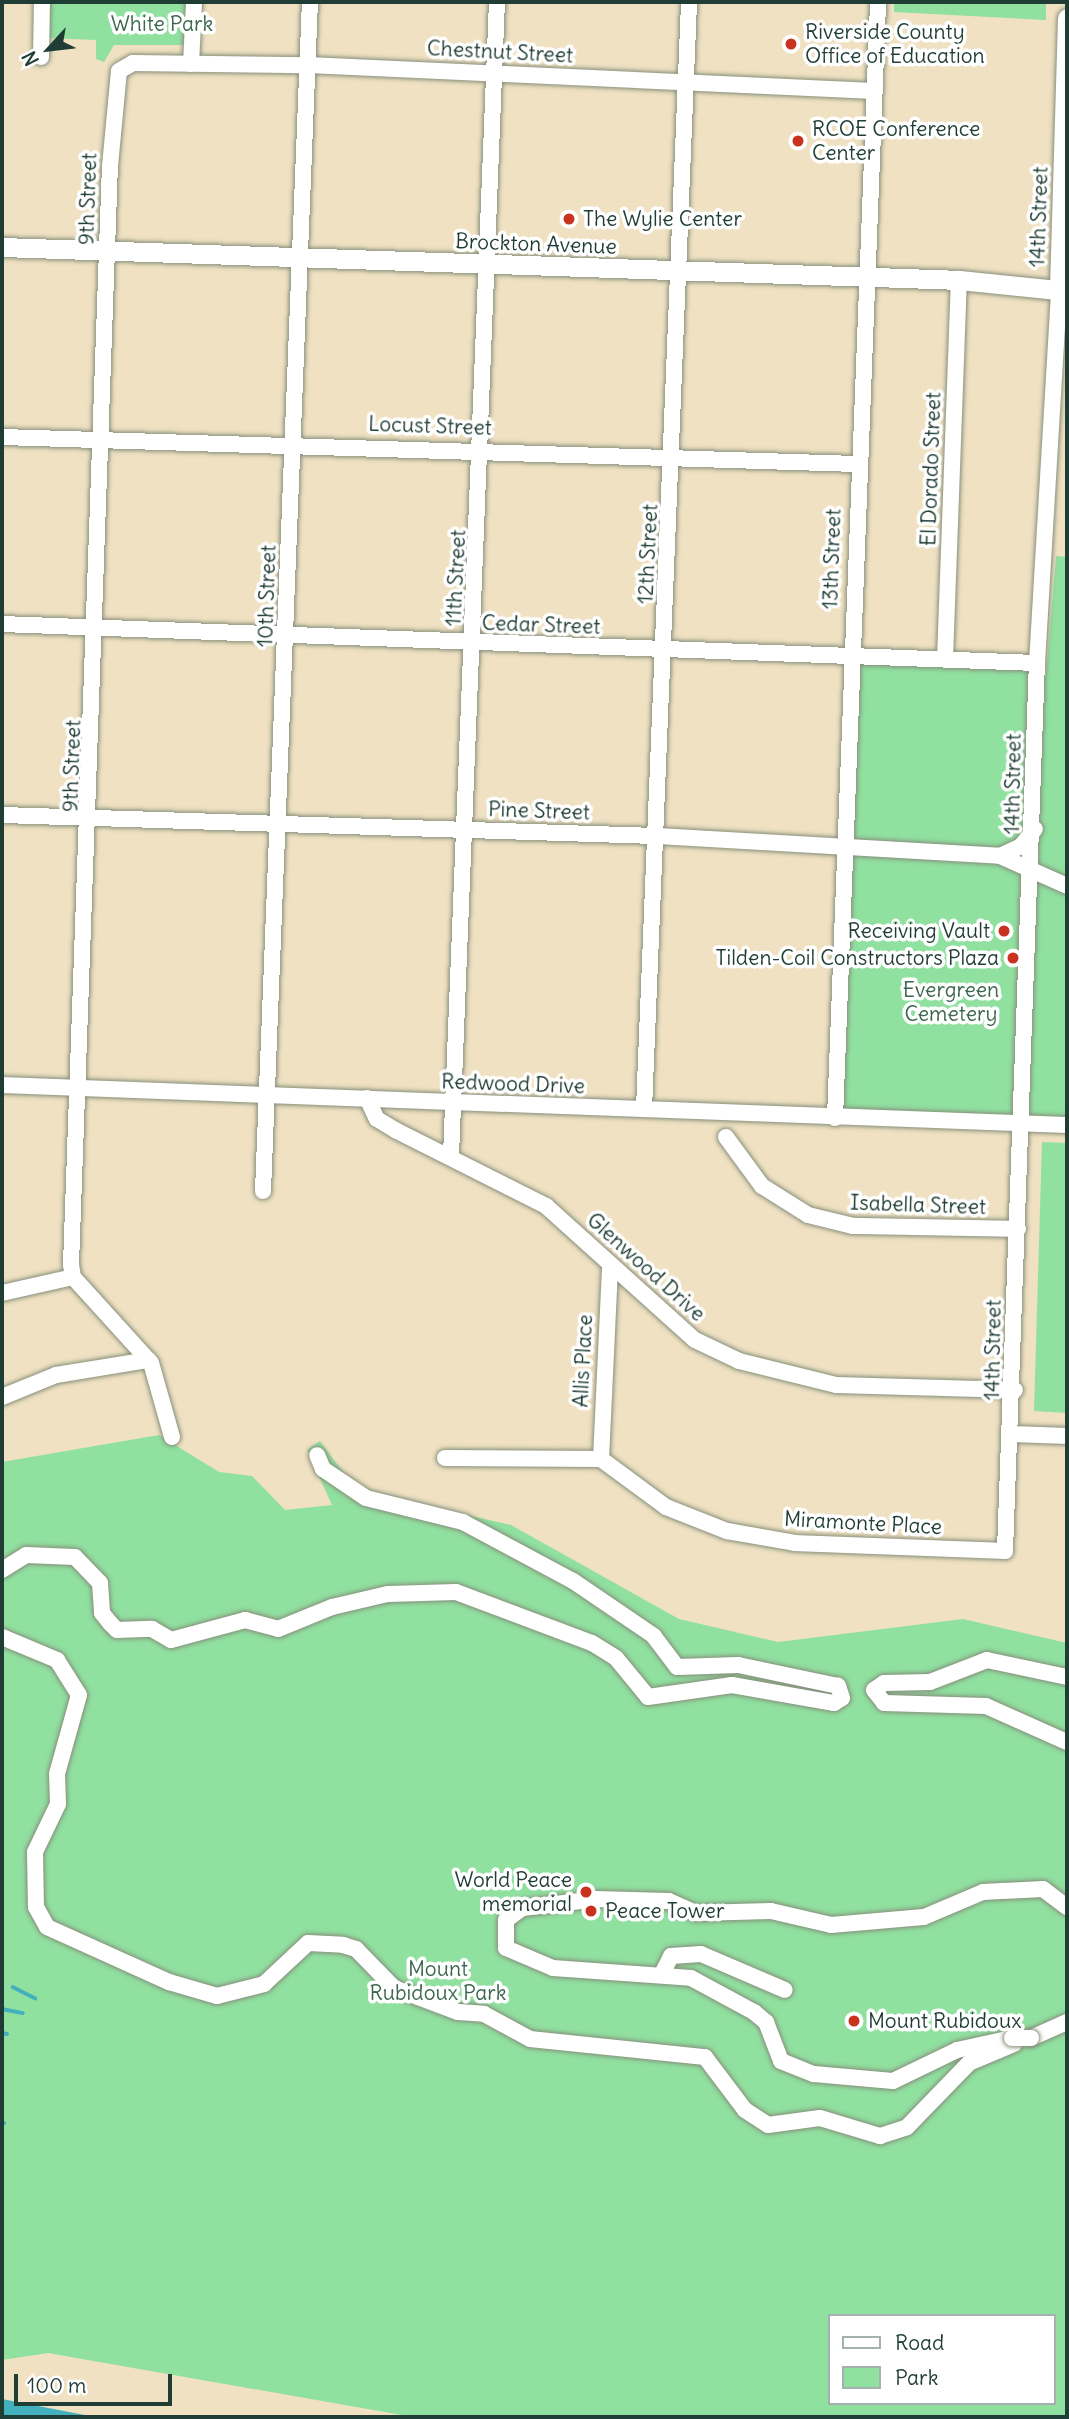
<!DOCTYPE html>
<html>
<head>
<meta charset="utf-8">
<style>
	body { margin:0 }
	#map { position:relative; width:1069px; height:2419px; overflow:hidden; background:#efe1c2; font-family:Delius,sans-serif }
	div>[style] { position:absolute }
	.green>* { inset:0; background:#90e0a0 }
	.water>* { inset:0; background:#42b1bd }
	.stream>* { height:3.5px; margin:-1.75px; padding:0 1.75px; transform-origin:1.75px; border-radius:1.75px; background:#42b1bd }
	.roads { filter:drop-shadow(0 0 2px #878f7b) drop-shadow(0 0 2px #878f7b) }
	.minor>* { height:16px; margin:-8px; padding:0 8px; transform-origin:8px; border-radius:8px; background:#fff }
	.major>* { height:19px; margin:-9.5px; padding:0 9.5px; transform-origin:9.5px; border-radius:9.5px; background:#fff }
	.bridges { filter:drop-shadow(0 0 2px #878f7b) drop-shadow(0 0 2px #878f7b) }
	.minor-bridge>* { height:16px; margin:-8px; padding:0 8px; transform-origin:8px; border-radius:8px; background:#fff }
	.dots>* { width:19px; height:19px; translate:-50% -50%; box-sizing:border-box; border:4px solid #fff; border-radius:50% }
	span { translate:-50% -50%; white-space:nowrap; text-align:center; line-height:1.15; -webkit-text-stroke:7px #fff; paint-order:stroke }
	.park-label { font-size:21px; color:#3b664f }
	.poi-label { font-size:21px; color:#1f3d34 }
	.left { translate:0 -50%; text-align:left }
	.right { translate:-100% -50%; text-align:right }
	.street-label { font-size:21px; color:#1f3d34 }
	.frame { position:absolute; inset:0; border:4px solid #1f3d34; pointer-events:none }
	.legend { position:absolute; left:828px; top:2314px; width:228px; height:91px; box-sizing:border-box; background:#fff; border:2px solid #a5b1ae; margin:0; padding:9px 12px; list-style:none; font-size:21px; color:#1f3d34 }
	.legend li { display:flex; align-items:center; gap:14px; height:35px }
	.legend b { width:35px; border:2px solid #a5b1ae }
	.north { position:absolute; left:14px; top:14px; width:70px; height:70px; -webkit-text-stroke:5px #fff; paint-order:stroke; rotate:243deg; font-size:19px; font-weight:700; line-height:28px; text-align:center; color:#1f3d34 }
	.north::after { content:''; display:block; margin:auto; width:24px; height:32px; background:#1f3d34; clip-path:polygon(50% 0,100% 100%,50% 72%,0 100%) }
	.scale { position:absolute; left:14px; top:2374px; width:158px; height:32px; box-sizing:border-box; border:4px solid #1f3d34; border-top:0; padding-left:9px; font-size:21px; line-height:24px; white-space:nowrap; color:#1f3d34; -webkit-text-stroke:5px #fff; paint-order:stroke }
</style>
</head>
<body>
<div id="map">
	<div class="green">
		<div style="clip-path:polygon(47px 2px,187px 2px,186px 45px,114px 45px,104px 62px,96px 59px,96px 40px,46px 38px)"></div>
		<div style="clip-path:polygon(894px 2px,1046px 2px,1046px 20px,894px 12px)"></div>
		<div style="clip-path:polygon(1056px 556px,1067px 557px,1067px 1124px,830px 1117px,848px 657px,1010px 667px,1046px 677px)"></div>
		<div style="clip-path:polygon(1042px 1142px,1067px 1143px,1067px 1413px,1034px 1411px)"></div>
		<div style="clip-path:polygon(evenodd,159px 1435px,219px 1472px,252px 1476px,285px 1510px,332px 1505px,307px 1450px,320px 1441px,352px 1484px,369px 1493px,511px 1525px,679px 1619px,778px 1642px,963px 1619px,1067px 1643px,1067px 2417px,413px 2417px,48px 2353px,2px 2360px,2px 1462px,159px 1435px,829px 2316px,1053px 2316px,1053px 2403px,829px 2403px,829px 2316px)"></div>
	</div>
	<div class="water">
		<div style="clip-path:polygon(2px 2399px,95px 2417px,2px 2417px)"></div>
	</div>
	<div class="stream">
		<div style="left:13px;top:1987px;width:25px;rotate:27deg"></div>
		<div style="left:2px;top:2009px;width:21px;rotate:11deg"></div>
		<div style="left:2px;top:2033px;width:5px;rotate:11deg"></div>
		<div style="left:2px;top:2123px;width:2px"></div>
	</div>
	<div class="roads">
		<div class="minor">
			<div style="left:41px;top:57px;width:55px;rotate:-89deg"></div>
			<div style="left:191px;top:64px;width:62px;rotate:-87.2deg"></div>
			<div style="left:2px;top:437px;width:854px;rotate:1.81deg"></div>
			<div style="left:2px;top:624px;width:1036px;rotate:2.16deg"></div>
			<div style="left:945px;top:659px;width:379px;rotate:-87.9deg"></div>
			<div style="left:2px;top:815px;width:655px;rotate:1.84deg"></div>
			<div style="left:657px;top:836px;width:344px;rotate:3.3deg"></div>
			<div style="left:1000px;top:856px;width:73px;rotate:24.1deg"></div>
			<div style="left:1000px;top:856px;width:23px;rotate:-25deg"></div>
			<div style="left:1021px;top:846px;width:22px;rotate:-51deg"></div>
			<div style="left:2px;top:1085px;width:1066px;rotate:2.15deg"></div>
			<div style="left:367px;top:1098px;width:23px;rotate:65deg"></div>
			<div style="left:377px;top:1119px;width:23px;rotate:31deg"></div>
			<div style="left:397px;top:1131px;width:167px;rotate:26.7deg"></div>
			<div style="left:546px;top:1206px;width:200px;rotate:42deg"></div>
			<div style="left:695px;top:1340px;width:49px;rotate:25.5deg"></div>
			<div style="left:739px;top:1361px;width:100px;rotate:13.9deg"></div>
			<div style="left:836px;top:1385px;width:179px;rotate:1.6deg"></div>
			<div style="left:644px;top:1109px;width:1108px;rotate:-87.67deg"></div>
			<div style="left:835px;top:1118px;width:1117px;rotate:-87.79deg"></div>
			<div style="left:726px;top:1137px;width:61px;rotate:53.7deg"></div>
			<div style="left:762px;top:1186px;width:54px;rotate:32.2deg"></div>
			<div style="left:808px;top:1215px;width:46px;rotate:13.7deg"></div>
			<div style="left:853px;top:1226px;width:165px;rotate:1deg"></div>
			<div style="left:451px;top:1156px;width:1155px;rotate:-87.72deg"></div>
			<div style="left:263px;top:1191px;width:1190px;rotate:-87.74deg"></div>
			<div style="left:2px;top:1293px;width:73px;rotate:-12.7deg"></div>
			<div style="left:2px;top:1397px;width:58px;rotate:-22.2deg"></div>
			<div style="left:56px;top:1375px;width:94px;rotate:-9.2deg"></div>
			<div style="left:1013px;top:1434px;width:54px;rotate:2.1deg"></div>
			<div style="left:172px;top:1437px;width:77px;rotate:-105.8deg"></div>
			<div style="left:151px;top:1363px;width:116px;rotate:-132.2deg"></div>
			<div style="left:73px;top:1277px;width:12px;rotate:-99deg"></div>
			<div style="left:71px;top:1265px;width:1100px;rotate:-87.97deg"></div>
			<div style="left:110px;top:166px;width:95px;rotate:-84.6deg"></div>
			<div style="left:119px;top:71px;width:16px;rotate:-30deg"></div>
			<div style="left:133px;top:63px;width:175px;rotate:0.7deg"></div>
			<div style="left:308px;top:65px;width:567px;rotate:2.63deg"></div>
			<div style="left:445px;top:1458px;width:156px;rotate:0.4deg"></div>
			<div style="left:601px;top:1459px;width:81px;rotate:36.4deg"></div>
			<div style="left:666px;top:1507px;width:66px;rotate:21.5deg"></div>
			<div style="left:727px;top:1531px;width:69px;rotate:10deg"></div>
			<div style="left:795px;top:1543px;width:210px;rotate:2.2deg"></div>
			<div style="left:1005px;top:1551px;width:889px;rotate:-87.94deg"></div>
			<div style="left:1037px;top:663px;width:376px;rotate:-86.6deg"></div>
			<div style="left:601px;top:1459px;width:194px;rotate:-87.3deg"></div>
			<div style="left:2px;top:1570px;width:28px;rotate:-32deg"></div>
			<div style="left:26px;top:1555px;width:49px;rotate:2.3deg"></div>
			<div style="left:75px;top:1557px;width:36px;rotate:46deg"></div>
			<div style="left:100px;top:1583px;width:30px;rotate:86deg"></div>
			<div style="left:102px;top:1613px;width:13px;rotate:51deg"></div>
			<div style="left:110px;top:1623px;width:10px;rotate:45deg"></div>
			<div style="left:117px;top:1630px;width:35px;rotate:-2deg"></div>
			<div style="left:152px;top:1629px;width:22px;rotate:30deg"></div>
			<div style="left:171px;top:1640px;width:77px;rotate:-15.1deg"></div>
			<div style="left:245px;top:1620px;width:34px;rotate:15deg"></div>
			<div style="left:278px;top:1629px;width:58px;rotate:-22.2deg"></div>
			<div style="left:332px;top:1607px;width:57px;rotate:-13.1deg"></div>
			<div style="left:388px;top:1594px;width:68px;rotate:-1.7deg"></div>
			<div style="left:456px;top:1592px;width:145px;rotate:20.6deg"></div>
			<div style="left:592px;top:1643px;width:28px;rotate:32deg"></div>
			<div style="left:616px;top:1658px;width:50px;rotate:50.6deg"></div>
			<div style="left:648px;top:1697px;width:85px;rotate:-8.1deg"></div>
			<div style="left:732px;top:1685px;width:104px;rotate:10deg"></div>
			<div style="left:834px;top:1703px;width:9px;rotate:-32deg"></div>
			<div style="left:842px;top:1698px;width:13px;rotate:-108deg"></div>
			<div style="left:838px;top:1686px;width:102px;rotate:-168.1deg"></div>
			<div style="left:738px;top:1665px;width:61px;rotate:178.1deg"></div>
			<div style="left:677px;top:1667px;width:39px;rotate:-127deg"></div>
			<div style="left:654px;top:1636px;width:98px;rotate:-145.8deg"></div>
			<div style="left:573px;top:1581px;width:125px;rotate:-151.8deg"></div>
			<div style="left:463px;top:1522px;width:100px;rotate:-166.1deg"></div>
			<div style="left:366px;top:1498px;width:52px;rotate:-146deg"></div>
			<div style="left:323px;top:1469px;width:15px;rotate:-113deg"></div>
			<div style="left:2px;top:1637px;width:60px;rotate:22.7deg"></div>
			<div style="left:57px;top:1660px;width:41px;rotate:57.8deg"></div>
			<div style="left:79px;top:1695px;width:82px;rotate:105.6deg"></div>
			<div style="left:57px;top:1774px;width:30px;rotate:88deg"></div>
			<div style="left:58px;top:1804px;width:53px;rotate:115.6deg"></div>
			<div style="left:35px;top:1852px;width:55px;rotate:89deg"></div>
			<div style="left:36px;top:1907px;width:23px;rotate:61deg"></div>
			<div style="left:47px;top:1927px;width:134px;rotate:24.3deg"></div>
			<div style="left:169px;top:1982px;width:50px;rotate:16.3deg"></div>
			<div style="left:217px;top:1996px;width:49px;rotate:-14.3deg"></div>
			<div style="left:264px;top:1984px;width:60px;rotate:-43deg"></div>
			<div style="left:308px;top:1943px;width:35px;rotate:3deg"></div>
			<div style="left:343px;top:1945px;width:14px;rotate:17deg"></div>
			<div style="left:356px;top:1949px;width:54px;rotate:45.7deg"></div>
			<div style="left:394px;top:1988px;width:68px;rotate:20.6deg"></div>
			<div style="left:458px;top:2012px;width:26px;rotate:4deg"></div>
			<div style="left:484px;top:2014px;width:52px;rotate:28.5deg"></div>
			<div style="left:530px;top:2039px;width:176px;rotate:5.9deg"></div>
			<div style="left:705px;top:2057px;width:66px;rotate:53deg"></div>
			<div style="left:745px;top:2110px;width:27px;rotate:33deg"></div>
			<div style="left:768px;top:2125px;width:52px;rotate:-7.7deg"></div>
			<div style="left:820px;top:2118px;width:63px;rotate:16.7deg"></div>
			<div style="left:880px;top:2136px;width:28px;rotate:-18deg"></div>
			<div style="left:907px;top:2127px;width:89px;rotate:-45.9deg"></div>
			<div style="left:969px;top:2063px;width:49px;rotate:-22.9deg"></div>
			<div style="left:1067px;top:1677px;width:82px;rotate:-168deg"></div>
			<div style="left:987px;top:1660px;width:61px;rotate:158.9deg"></div>
			<div style="left:930px;top:1682px;width:46px;rotate:178.8deg"></div>
			<div style="left:884px;top:1683px;width:12px;rotate:145deg"></div>
			<div style="left:874px;top:1690px;width:16px;rotate:52deg"></div>
			<div style="left:884px;top:1703px;width:102px;rotate:1.7deg"></div>
			<div style="left:986px;top:1706px;width:89px;rotate:24deg"></div>
			<div style="left:595px;top:1899px;width:74px;rotate:1.5deg"></div>
			<div style="left:669px;top:1901px;width:30px;rotate:24deg"></div>
			<div style="left:696px;top:1913px;width:75px;rotate:-1.5deg"></div>
			<div style="left:771px;top:1911px;width:62px;rotate:13.1deg"></div>
			<div style="left:831px;top:1925px;width:93px;rotate:-4.9deg"></div>
			<div style="left:924px;top:1917px;width:64px;rotate:-23deg"></div>
			<div style="left:983px;top:1892px;width:60px;rotate:-2.9deg"></div>
			<div style="left:1043px;top:1889px;width:30px;rotate:37deg"></div>
			<div style="left:589px;top:1900px;width:67px;rotate:173.2deg"></div>
			<div style="left:522px;top:1908px;width:20px;rotate:143deg"></div>
			<div style="left:506px;top:1920px;width:28px;rotate:90deg"></div>
			<div style="left:506px;top:1948px;width:51px;rotate:23.1deg"></div>
			<div style="left:553px;top:1968px;width:138px;rotate:4.1deg"></div>
			<div style="left:691px;top:1978px;width:72px;rotate:28.4deg"></div>
			<div style="left:754px;top:2012px;width:16px;rotate:40deg"></div>
			<div style="left:766px;top:2022px;width:42px;rotate:69deg"></div>
			<div style="left:781px;top:2061px;width:35px;rotate:22deg"></div>
			<div style="left:814px;top:2074px;width:79px;rotate:5.1deg"></div>
			<div style="left:893px;top:2081px;width:71px;rotate:-25.8deg"></div>
			<div style="left:957px;top:2050px;width:56px;rotate:-12.3deg"></div>
			<div style="left:663px;top:1972px;width:18px;rotate:-63deg"></div>
			<div style="left:671px;top:1956px;width:30px;rotate:-4deg"></div>
			<div style="left:701px;top:1954px;width:91px;rotate:23.2deg"></div>
			<div style="left:1031px;top:2038px;width:39px;rotate:-24deg"></div>
		</div>
		<div class="major">
			<div style="left:2px;top:247px;width:958px;rotate:1.97deg"></div>
			<div style="left:959px;top:280px;width:109px;rotate:5.8deg"></div>
			<div style="left:1059px;top:288px;width:270px;rotate:-88.3deg"></div>
		</div>
	</div>
	<div class="bridges">
		<div class="minor-bridge">
			<div style="left:1012px;top:2038px;width:19px"></div>
		</div>
	</div>
	<div class="dots">
		<div style="left:791px;top:44px;background:#c8321e"></div>
		<div style="left:798px;top:141px;background:#c8321e"></div>
		<div style="left:569px;top:219px;background:#c8321e"></div>
		<div style="left:1004px;top:931px;background:#c8321e"></div>
		<div style="left:1013px;top:958px;background:#c8321e"></div>
		<div style="left:586px;top:1892px;background:#c8321e"></div>
		<div style="left:591px;top:1911px;background:#c8321e"></div>
		<div style="left:854px;top:2021px;background:#c8321e"></div>
	</div>
	<div class="park-label">
		<span style="left:162px;top:24px">White Park</span>
		<span style="left:951px;top:1002px">Evergreen<br>Cemetery</span>
		<span style="left:438px;top:1981px">Mount<br>Rubidoux Park</span>
	</div>
	<div class="poi-label">
		<span class="left" style="left:805px;top:44px">Riverside County<br>Office of Education</span>
		<span class="left" style="left:812px;top:141px">RCOE Conference<br>Center</span>
		<span class="left" style="left:583px;top:219px">The Wylie Center</span>
		<span class="right" style="left:990px;top:931px">Receiving Vault</span>
		<span class="right" style="left:999px;top:958px">Tilden-Coil Constructors Plaza</span>
		<span class="right" style="left:572px;top:1892px">World Peace<br>memorial</span>
		<span class="left" style="left:605px;top:1911px">Peace Tower</span>
		<span class="left" style="left:868px;top:2021px">Mount Rubidoux</span>
	</div>
	<div class="street-label">
		<span style="left:500px;top:52px;rotate:3deg">Chestnut Street</span>
		<span style="left:88px;top:199px;rotate:-88deg">9th Street</span>
		<span style="left:1039px;top:217px;rotate:-88deg">14th Street</span>
		<span style="left:536px;top:244px;rotate:2deg">Brockton Avenue</span>
		<span style="left:430px;top:426px;rotate:2deg">Locust Street</span>
		<span style="left:931px;top:469px;rotate:-88deg">El Dorado Street</span>
		<span style="left:648px;top:554px;rotate:-87deg">12th Street</span>
		<span style="left:832px;top:559px;rotate:-88deg">13th Street</span>
		<span style="left:456px;top:578px;rotate:-87deg">11th Street</span>
		<span style="left:267px;top:596px;rotate:-88deg">10th Street</span>
		<span style="left:541px;top:625px;rotate:2deg">Cedar Street</span>
		<span style="left:72px;top:766px;rotate:-88deg">9th Street</span>
		<span style="left:1013px;top:784px;rotate:-89deg">14th Street</span>
		<span style="left:539px;top:811px;rotate:2deg">Pine Street</span>
		<span style="left:513px;top:1084px;rotate:2deg">Redwood Drive</span>
		<span style="left:918px;top:1205px;rotate:2deg">Isabella Street</span>
		<span style="left:646px;top:1267px;rotate:42deg">Glenwood Drive</span>
		<span style="left:993px;top:1350px;rotate:-89deg">14th Street</span>
		<span style="left:583px;top:1361px;rotate:-87deg">Allis Place</span>
		<span style="left:863px;top:1523px;rotate:3deg">Miramonte Place</span>
	</div>
	<div class="frame"></div>
	<ul class="legend">
	<li><b style="height:9px;background:#fff"></b>Road</li>
	<li><b style="height:19px;background:#90e0a0"></b>Park</li>
	</ul>
	<div class="north">N</div>
	<div class="scale">100 m</div>
</div>
</body>
</html>
